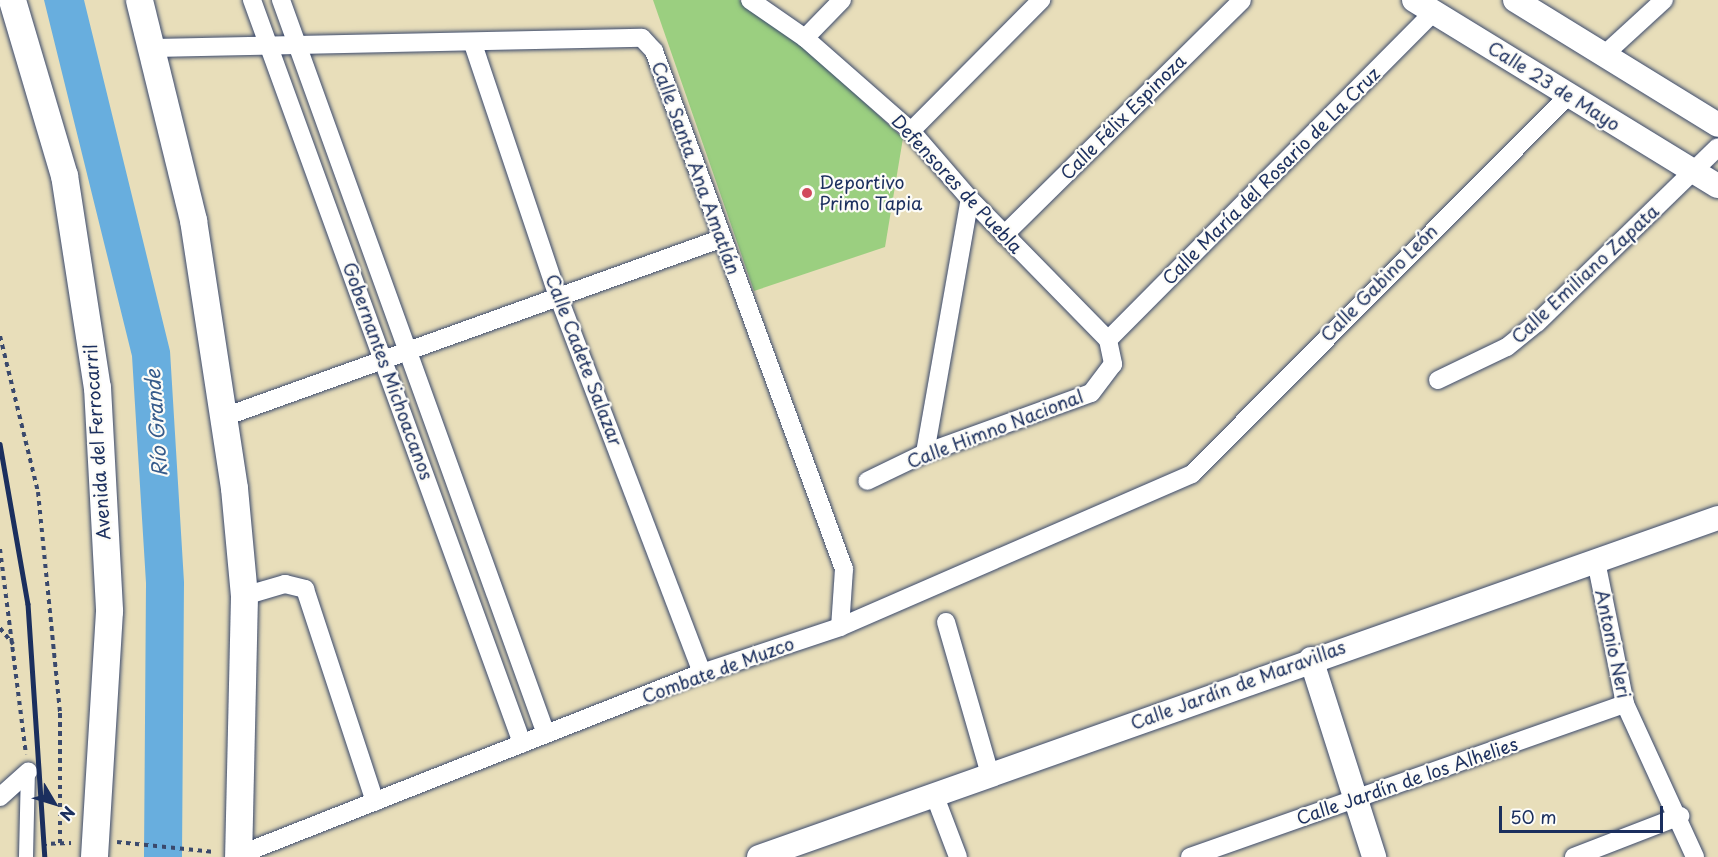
<!DOCTYPE html>
<html>
<head>
<meta charset="utf-8">
<style>
	body { margin:0 }
	#map { position:relative; width:1718px; height:857px; overflow:hidden; background:#e8deba; font-family:"Playpen Sans",sans-serif }
	div>[style] { position:absolute }
	.green>* { inset:0; background:#9bcf80 }
	.water>* { inset:0; background:#68aede }
	.path>* { height:4px; margin-top:-2px; transform-origin:0; background:repeating-linear-gradient(90deg,#3a496c 0 4.5px,transparent 0 9px) }
	.roads { filter:drop-shadow(0 0 2px #3a496c) drop-shadow(0 0 2px #3a496c) }
	.pedestrian>* { height:14px; margin:-7px; padding:0 7px; transform-origin:7px; border-radius:7px; background:#fff }
	.minor>* { height:18px; margin:-9px; padding:0 9px; transform-origin:9px; border-radius:9px; background:#fff }
	.tertiary>* { height:24px; margin:-12px; padding:0 12px; transform-origin:12px; border-radius:12px; background:#fff }
	.secondary>* { height:27px; margin:-13.5px; padding:0 13.5px; transform-origin:13.5px; border-radius:13.5px; background:#fff }
	.rail>* { height:4.5px; margin:-2.25px; padding:0 2.25px; transform-origin:2.25px; border-radius:2.25px; background:#1b2f5e }
	.dots>* { width:16px; height:16px; translate:-50% -50%; box-sizing:border-box; border:3px solid #fdfcf7; border-radius:50% }
	span { translate:-50% -50%; white-space:nowrap; text-align:center; line-height:1.15; -webkit-text-stroke:4.5px #fdfcf7; paint-order:stroke }
	.street-label { font-size:18px; color:#1b2f5e }
	.poi-label { font-size:18px; color:#1b2f5e }
	.left { translate:0 -50%; text-align:left }
	.water-label { font-size:20px; color:#365b8b; font-style:italic }
	.north { position:absolute; left:24px; top:773px; width:60px; height:60px; -webkit-text-stroke:4px #fdfcf7; paint-order:stroke; rotate:128deg; font-size:16px; font-weight:700; line-height:24px; text-align:center; color:#1b2f5e }
	.north::after { content:''; display:block; margin:auto; width:21px; height:27px; background:#1b2f5e; clip-path:polygon(50% 0,100% 100%,50% 72%,0 100%) }
	.scale { position:absolute; left:1499px; top:806px; width:164px; height:27px; box-sizing:border-box; border:3px solid #1b2f5e; border-top:0; padding-left:8px; font-size:18px; line-height:21px; white-space:nowrap; color:#1b2f5e; -webkit-text-stroke:4px #fdfcf7; paint-order:stroke }
</style>
</head>
<body>
<div id="map">
	<div class="green">
		<div style="clip-path:polygon(653px 0,739px 0,800px 43px,903px 138px,885px 247px,754px 291px)"></div>
	</div>
	<div class="water">
		<div style="clip-path:polygon(44px 0,84px 0,170px 351px,184px 582px,182px 857px,144px 857px,146px 583px,132px 356px)"></div>
	</div>
	<div class="path">
		<div style="left:0;top:336px;width:161px;rotate:76.3deg"></div>
		<div style="left:38px;top:492px;width:222px;rotate:84.3deg"></div>
		<div style="left:60px;top:713px;width:131px;rotate:90deg"></div>
		<div style="left:0;top:549px;width:207px;rotate:82.8deg"></div>
		<div style="left:0;top:628px;width:21px;rotate:51deg"></div>
		<div style="left:117px;top:842px;width:98px;rotate:5.9deg"></div>
		<div style="left:42px;top:844px;width:29px;rotate:-2deg"></div>
	</div>
	<div class="roads">
		<div class="pedestrian">
			<div style="left:26px;top:857px;width:85px;rotate:-88.7deg"></div>
		</div>
		<div class="minor">
			<div style="left:252px;top:0;width:791px;rotate:70.03deg"></div>
			<div style="left:281px;top:0;width:780px;rotate:70.15deg"></div>
			<div style="left:750px;top:0;width:67px;rotate:34.6deg"></div>
			<div style="left:805px;top:38px;width:141px;rotate:41.3deg"></div>
			<div style="left:911px;top:131px;width:90px;rotate:49.1deg"></div>
			<div style="left:970px;top:199px;width:197px;rotate:45.6deg"></div>
			<div style="left:1108px;top:340px;width:25px;rotate:78deg"></div>
			<div style="left:1113px;top:364px;width:36px;rotate:127deg"></div>
			<div style="left:1091px;top:393px;width:177px;rotate:160.1deg"></div>
			<div style="left:925px;top:453px;width:64px;rotate:154.2deg"></div>
			<div style="left:805px;top:38px;width:53px;rotate:-45.8deg"></div>
			<div style="left:473px;top:44px;width:263px;rotate:71.4deg"></div>
			<div style="left:557px;top:293px;width:407px;rotate:69.1deg"></div>
			<div style="left:154px;top:48px;width:488px;rotate:-1.2deg"></div>
			<div style="left:642px;top:38px;width:18px;rotate:47deg"></div>
			<div style="left:654px;top:51px;width:552px;rotate:69.86deg"></div>
			<div style="left:844px;top:569px;width:58px;rotate:93.9deg"></div>
			<div style="left:1605px;top:54px;width:80px;rotate:-42.5deg"></div>
			<div style="left:911px;top:131px;width:185px;rotate:-45.2deg"></div>
			<div style="left:1004px;top:235px;width:334px;rotate:-44.6deg"></div>
			<div style="left:1108px;top:340px;width:462px;rotate:-45.2deg"></div>
			<div style="left:1438px;top:380px;width:76px;rotate:-25.6deg"></div>
			<div style="left:1507px;top:347px;width:38px;rotate:-39deg"></div>
			<div style="left:1537px;top:323px;width:252px;rotate:-44.2deg"></div>
			<div style="left:224px;top:417px;width:527px;rotate:-19.74deg"></div>
			<div style="left:925px;top:453px;width:258px;rotate:-80deg"></div>
			<div style="left:1596px;top:561px;width:146px;rotate:78.5deg"></div>
			<div style="left:1625px;top:704px;width:168px;rotate:65.4deg"></div>
			<div style="left:244px;top:596px;width:43px;rotate:-16.3deg"></div>
			<div style="left:285px;top:584px;width:21px;rotate:14deg"></div>
			<div style="left:305px;top:589px;width:224px;rotate:71.8deg"></div>
			<div style="left:946px;top:622px;width:158px;rotate:73.9deg"></div>
			<div style="left:934px;top:794px;width:67px;rotate:69.1deg"></div>
			<div style="left:0;top:797px;width:38px;rotate:-42deg"></div>
			<div style="left:239px;top:855px;width:497px;rotate:-21.5deg"></div>
			<div style="left:702px;top:673px;width:145px;rotate:-18.4deg"></div>
			<div style="left:840px;top:627px;width:384px;rotate:-23.5deg"></div>
			<div style="left:1192px;top:474px;width:535px;rotate:-45.15deg"></div>
			<div style="left:1190px;top:857px;width:461px;rotate:-19.4deg"></div>
			<div style="left:1574px;top:857px;width:114px;rotate:-21.1deg"></div>
		</div>
		<div class="tertiary">
			<div style="left:1414px;top:0;width:356px;rotate:31.5deg"></div>
			<div style="left:1515px;top:0;width:238px;rotate:31.6deg"></div>
			<div style="left:1311px;top:659px;width:208px;rotate:72.3deg"></div>
			<div style="left:759px;top:857px;width:1017px;rotate:-19.47deg"></div>
		</div>
		<div class="secondary">
			<div style="left:12px;top:0;width:183px;rotate:73.5deg"></div>
			<div style="left:64px;top:175px;width:215px;rotate:81.2deg"></div>
			<div style="left:97px;top:387px;width:224px;rotate:86.9deg"></div>
			<div style="left:109px;top:611px;width:246px;rotate:93.5deg"></div>
			<div style="left:139px;top:0;width:227px;rotate:76.2deg"></div>
			<div style="left:193px;top:220px;width:271px;rotate:81.3deg"></div>
			<div style="left:234px;top:488px;width:108px;rotate:84.7deg"></div>
			<div style="left:244px;top:596px;width:261px;rotate:91.3deg"></div>
		</div>
	</div>
	<div class="rail">
		<div style="left:0;top:444px;width:162px;rotate:80.1deg"></div>
		<div style="left:28px;top:604px;width:254px;rotate:86.2deg"></div>
	</div>
	<div class="dots">
		<div style="left:807px;top:193px;background:#d1495b"></div>
	</div>
	<div class="street-label">
		<span style="left:1554px;top:86px;rotate:32deg">Calle 23 de Mayo</span>
		<span style="left:1123px;top:117px;rotate:-45deg">Calle Félix Espinoza</span>
		<span style="left:696px;top:168px;rotate:70deg">Calle Santa Ana Amatlán</span>
		<span style="left:1271px;top:176px;rotate:-45deg">Calle María del Rosario de La Cruz</span>
		<span style="left:957px;top:184px;rotate:47deg">Defensores de Puebla</span>
		<span style="left:1585px;top:274px;rotate:-43deg">Calle Emiliano Zapata</span>
		<span style="left:1379px;top:283px;rotate:-45deg">Calle Gabino León</span>
		<span style="left:584px;top:360px;rotate:69deg">Calle Cadete Salazar</span>
		<span style="left:388px;top:371px;rotate:70deg">Gobernantes Michoacanos</span>
		<span style="left:995px;top:429px;rotate:-21deg">Calle Himno Nacional</span>
		<span style="left:97px;top:442px;rotate:-94deg">Avenida del Ferrocarril</span>
		<span style="left:1613px;top:644px;rotate:78deg">Antonio Neri</span>
		<span style="left:718px;top:670px;rotate:-20deg">Combate de Muzco</span>
		<span style="left:1238px;top:685px;rotate:-20deg">Calle Jardín de Maravillas</span>
		<span style="left:1407px;top:781px;rotate:-19deg">Calle Jardín de los Alhelies</span>
	</div>
	<div class="poi-label">
		<span class="left" style="left:819px;top:193px">Deportivo<br>Primo Tapia</span>
	</div>
	<div class="water-label">
		<span style="left:156px;top:423px;rotate:-94deg">Río Grande</span>
	</div>
	<div class="north">N</div>
	<div class="scale">50 m</div>
</div>
</body>
</html>
